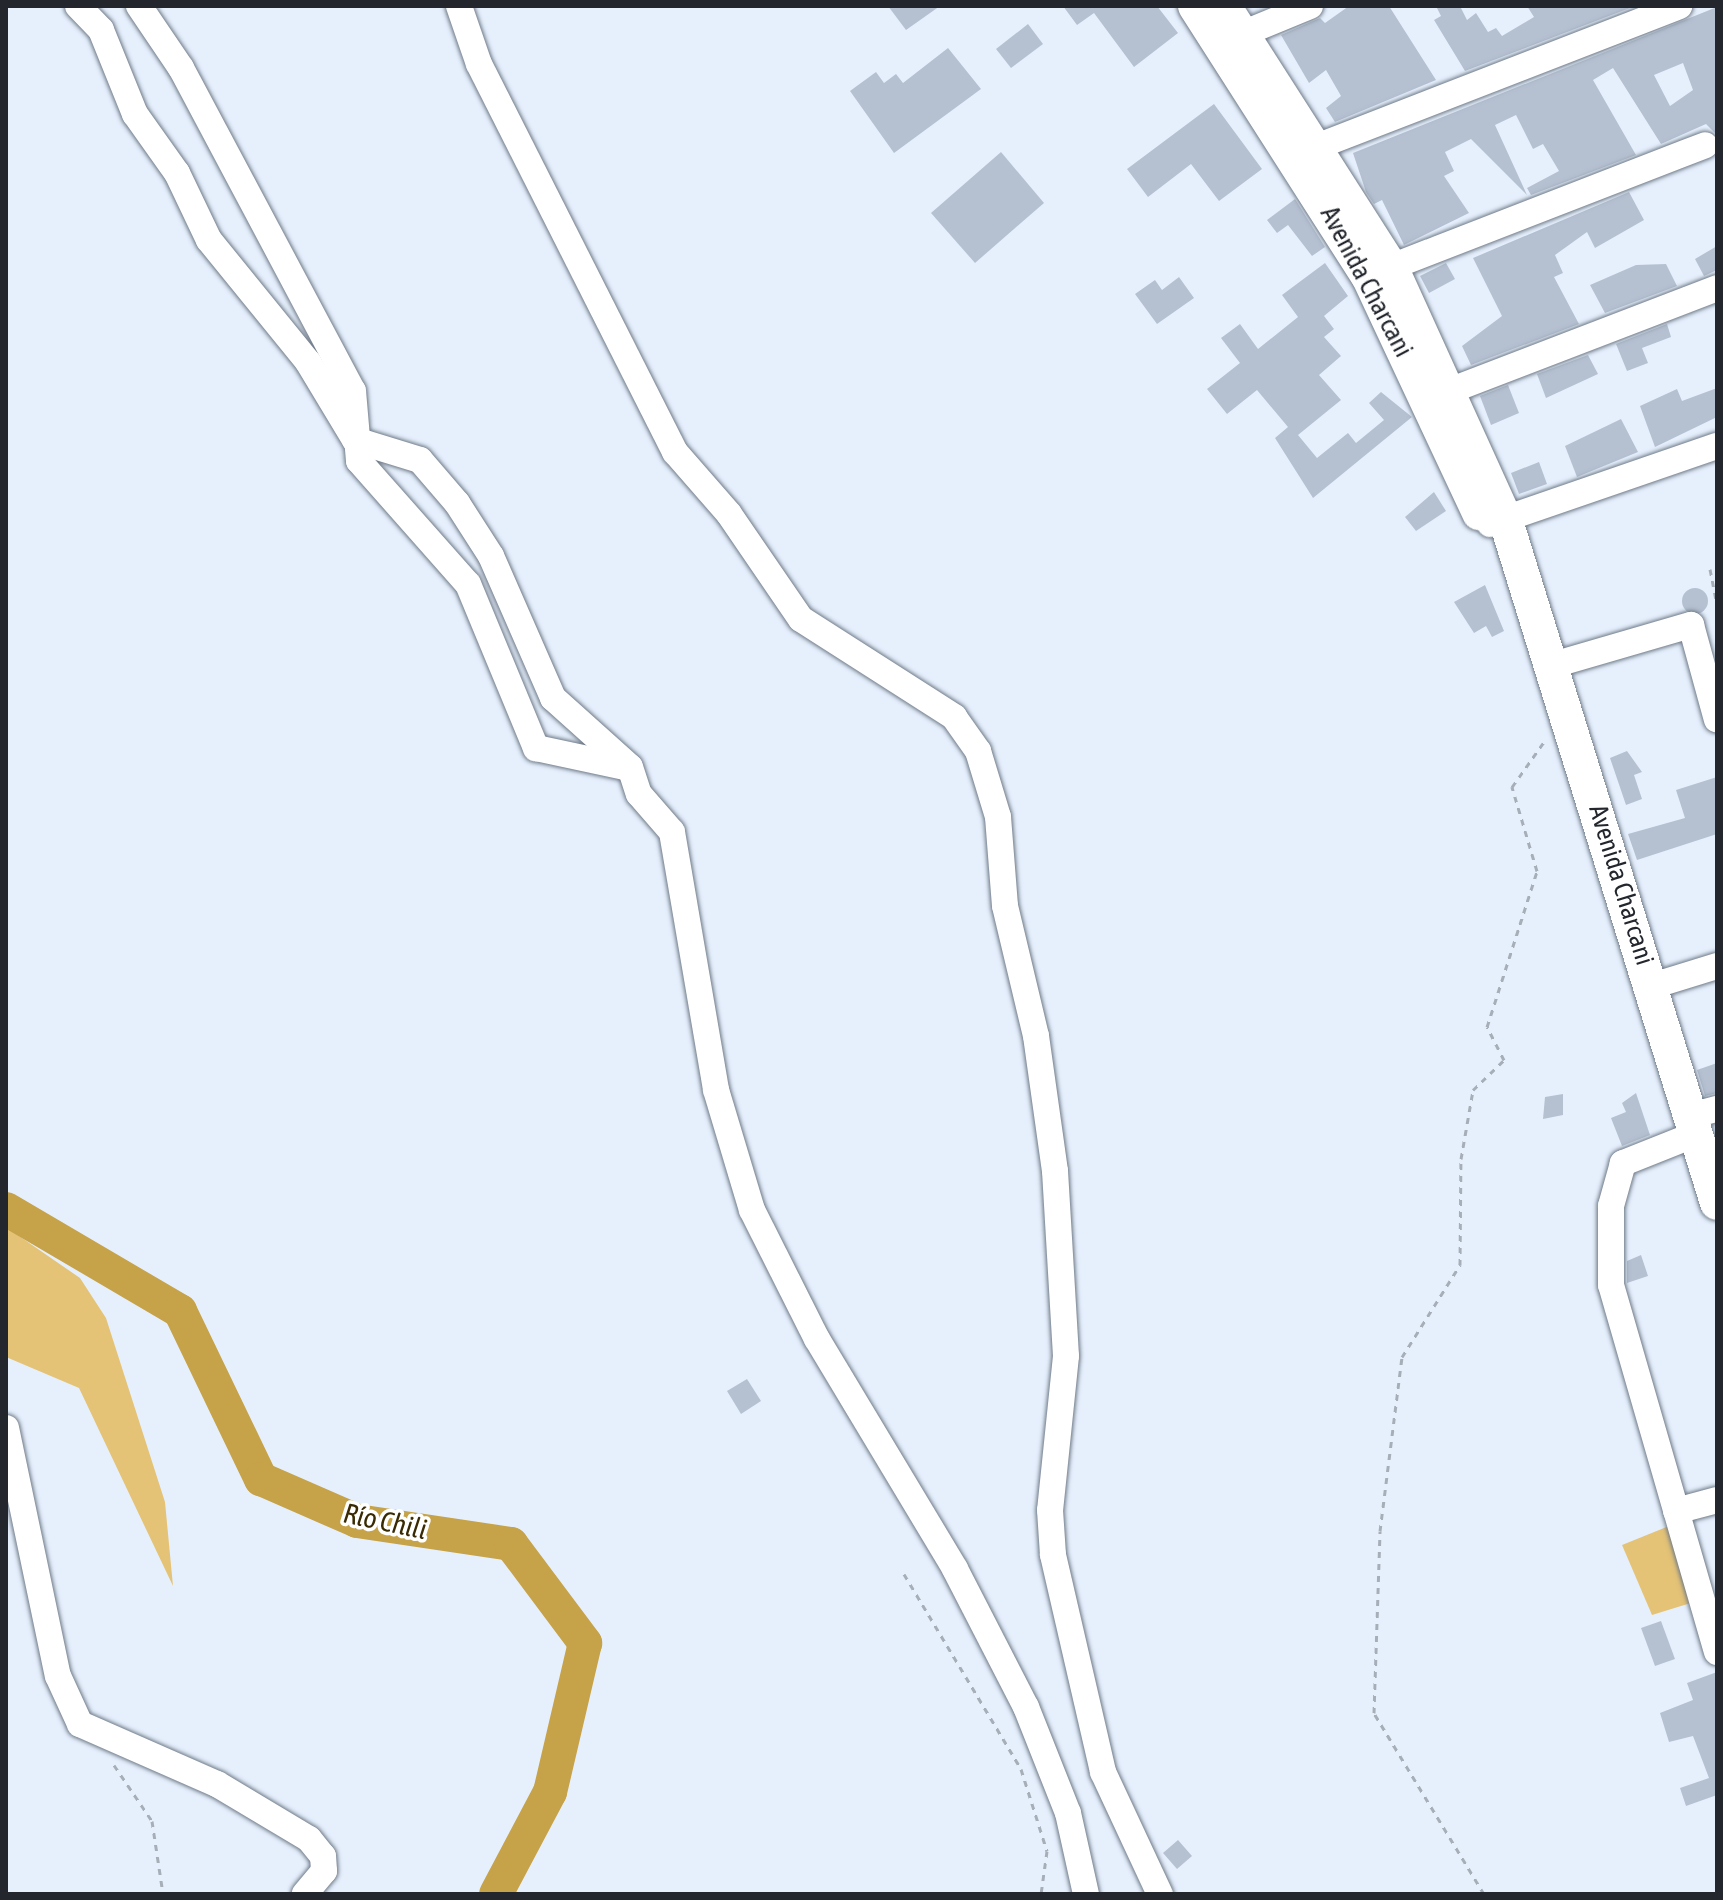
<!DOCTYPE html>
<html>
<head>
<meta charset="utf-8">
<style>
	body { margin:0 }
	#map { position:relative; width:1723px; height:1900px; overflow:hidden; background:#e6f0fd; font-family:"Asap Condensed",sans-serif }
	div>[style] { position:absolute }
	.green>* { inset:0; background:#e4c376 }
	.river>* { height:34px; margin:-17px; padding:0 17px; transform-origin:17px; border-radius:17px; background:#c6a249 }
	.building>* { inset:0; background:#b5c1d1 }
	.round { border-radius:50% }
	.path>* { height:3px; margin-top:-1.5px; transform-origin:0; background:repeating-linear-gradient(90deg,#a6aeb8 0 6px,transparent 0 12px) }
	.roads { filter:drop-shadow(0 0 2px #6f7a88) drop-shadow(0 0 2px #6f7a88) }
	.minor>* { height:26px; margin:-13px; padding:0 13px; transform-origin:13px; border-radius:13px; background:#fff }
	.major>* { height:34px; margin:-17px; padding:0 17px; transform-origin:17px; border-radius:17px; background:#fff }
	span { translate:-50% -50%; white-space:nowrap; text-align:center; line-height:1.15; -webkit-text-stroke:7px #fff; paint-order:stroke }
	.street-label { font-size:26px; color:#23272d }
	.water-label { font-size:28px; color:#392a03; font-style:italic }
	.frame { position:absolute; inset:0; border:8px solid #23272d; pointer-events:none }
</style>
</head>
<body>
<div id="map">
	<div class="green">
		<div style="clip-path:polygon(6px 1227px,80px 1278px,106px 1318px,165px 1502px,173px 1586px,79px 1388px,6px 1357px)"></div>
		<div style="clip-path:polygon(1669px 1526px,1694px 1602px,1652px 1615px,1622px 1545px)"></div>
	</div>
	<div class="river">
		<div style="left:6px;top:1209px;width:202px;rotate:30.4deg"></div>
		<div style="left:180px;top:1311px;width:187px;rotate:64.3deg"></div>
		<div style="left:261px;top:1479px;width:105px;rotate:23.6deg"></div>
		<div style="left:357px;top:1521px;width:156px;rotate:8.5deg"></div>
		<div style="left:511px;top:1544px;width:124px;rotate:53.2deg"></div>
		<div style="left:585px;top:1643px;width:153px;rotate:103.2deg"></div>
		<div style="left:550px;top:1792px;width:115px;rotate:117.9deg"></div>
	</div>
	<div class="building">
		<div style="clip-path:polygon(888px 6px,940px 6px,906px 30px)"></div>
		<div style="clip-path:polygon(1063px 6px,1157px 6px,1178px 33px,1134px 67px,1094px 13px,1077px 25px)"></div>
		<div style="clip-path:polygon(1349px 6px,1389px 6px,1436px 80px,1335px 122px,1326px 108px,1341px 96px,1326px 70px,1309px 83px,1281px 35px,1320px 18px,1325px 23px)"></div>
		<div style="clip-path:polygon(1436px 6px,1460px 6px,1467px 20px,1476px 13px,1488px 32px,1496px 28px,1502px 36px,1534px 17px,1527px 6px,1635px 6px,1465px 71px,1434px 20px,1441px 16px)"></div>
		<div style="clip-path:polygon(evenodd,1717px 7px,1717px 135px,1706px 124px,1661px 144px,1613px 68px,1593px 80px,1636px 155px,1531px 195px,1527px 188px,1559px 171px,1543px 144px,1533px 149px,1516px 115px,1495px 125px,1527px 195px,1471px 139px,1445px 152px,1454px 171px,1444px 176px,1469px 213px,1404px 245px,1382px 200px,1374px 204px,1366px 192px,1353px 153px,1717px 7px,1683px 63px,1693px 90px,1670px 106px,1654px 75px,1683px 63px)"></div>
		<div style="clip-path:polygon(1028px 24px,1043px 44px,1011px 68px,996px 49px)"></div>
		<div style="clip-path:polygon(948px 48px,981px 89px,894px 153px,850px 91px,876px 72px,884px 83px,896px 74px,903px 83px)"></div>
		<div style="clip-path:polygon(1214px 104px,1262px 169px,1219px 201px,1191px 164px,1148px 197px,1127px 169px)"></div>
		<div style="clip-path:polygon(1001px 152px,1044px 203px,975px 263px,931px 213px)"></div>
		<div style="clip-path:polygon(1629px 192px,1644px 220px,1595px 248px,1587px 232px,1555px 255px,1563px 273px,1554px 277px,1579px 324px,1471px 365px,1462px 346px,1502px 316px,1473px 258px)"></div>
		<div style="clip-path:polygon(1295px 199px,1325px 247px,1312px 256px,1288px 225px,1277px 233px,1267px 220px)"></div>
		<div style="clip-path:polygon(1717px 246px,1717px 270px,1704px 276px,1695px 259px)"></div>
		<div style="clip-path:polygon(1325px 263px,1348px 296px,1324px 316px,1334px 329px,1324px 337px,1341px 356px,1319px 375px,1341px 400px,1298px 435px,1317px 458px,1348px 433px,1356px 443px,1384px 420px,1369px 403px,1381px 392px,1412px 417px,1313px 498px,1275px 438px,1288px 427px,1257px 390px,1227px 414px,1207px 389px,1240px 363px,1221px 338px,1240px 324px,1258px 349px,1298px 317px,1282px 295px)"></div>
		<div style="clip-path:polygon(1446px 263px,1455px 279px,1429px 293px,1420px 276px)"></div>
		<div style="clip-path:polygon(1666px 264px,1677px 286px,1605px 313px,1590px 285px,1636px 265px)"></div>
		<div style="clip-path:polygon(1179px 277px,1194px 298px,1157px 324px,1135px 294px,1155px 280px,1162px 290px)"></div>
		<div style="clip-path:polygon(1667px 324px,1671px 337px,1642px 348px,1648px 363px,1627px 371px,1616px 344px)"></div>
		<div style="clip-path:polygon(1588px 355px,1598px 374px,1546px 398px,1537px 374px)"></div>
		<div style="clip-path:polygon(1508px 385px,1519px 413px,1491px 425px,1480px 396px)"></div>
		<div style="clip-path:polygon(1717px 388px,1717px 417px,1655px 447px,1640px 406px,1677px 389px,1682px 401px)"></div>
		<div style="clip-path:polygon(1621px 419px,1638px 452px,1577px 477px,1565px 446px)"></div>
		<div style="clip-path:polygon(1539px 462px,1547px 484px,1519px 494px,1511px 473px)"></div>
		<div style="clip-path:polygon(1434px 492px,1446px 511px,1416px 531px,1405px 517px)"></div>
		<div style="clip-path:polygon(1485px 585px,1504px 631px,1492px 637px,1486px 626px,1474px 633px,1454px 602px)"></div>
		<div class="round" style="left:1682px;top:588px;width:26px;height:26px"></div>
		<div style="clip-path:polygon(1627px 751px,1642px 772px,1634px 775px,1642px 799px,1626px 805px,1610px 758px)"></div>
		<div style="clip-path:polygon(1717px 777px,1717px 834px,1637px 860px,1628px 834px,1685px 818px,1676px 790px)"></div>
		<div style="clip-path:polygon(1717px 1063px,1717px 1093px,1705px 1096px,1697px 1070px)"></div>
		<div style="clip-path:polygon(1636px 1093px,1650px 1135px,1622px 1146px,1611px 1118px,1626px 1112px,1622px 1103px)"></div>
		<div style="clip-path:polygon(1563px 1094px,1563px 1115px,1543px 1119px,1545px 1097px)"></div>
		<div style="clip-path:polygon(1641px 1255px,1648px 1276px,1627px 1283px,1627px 1261px)"></div>
		<div style="clip-path:polygon(747px 1379px,761px 1401px,741px 1414px,727px 1391px)"></div>
		<div style="clip-path:polygon(1661px 1621px,1675px 1659px,1655px 1666px,1641px 1628px)"></div>
		<div style="clip-path:polygon(1717px 1672px,1717px 1795px,1686px 1806px,1680px 1788px,1709px 1778px,1693px 1736px,1669px 1742px,1660px 1713px,1693px 1700px,1687px 1683px)"></div>
		<div style="clip-path:polygon(1178px 1840px,1192px 1856px,1177px 1869px,1163px 1853px)"></div>
	</div>
	<div class="path">
		<div style="left:1710px;top:569px;width:36px;rotate:79deg"></div>
		<div style="left:904px;top:1574px;width:227px;rotate:59deg"></div>
		<div style="left:1021px;top:1769px;width:86px;rotate:72.4deg"></div>
		<div style="left:1047px;top:1851px;width:43px;rotate:97.9deg"></div>
		<div style="left:114px;top:1765px;width:68px;rotate:55.8deg"></div>
		<div style="left:152px;top:1821px;width:74px;rotate:81.4deg"></div>
		<div style="left:1484px;top:1894px;width:212px;rotate:-121.3deg"></div>
		<div style="left:1374px;top:1713px;width:182px;rotate:-88.1deg"></div>
		<div style="left:1380px;top:1531px;width:175px;rotate:-82.8deg"></div>
		<div style="left:1402px;top:1357px;width:109px;rotate:-57.8deg"></div>
		<div style="left:1460px;top:1265px;width:106px;rotate:-89.5deg"></div>
		<div style="left:1461px;top:1159px;width:70px;rotate:-80.1deg"></div>
		<div style="left:1473px;top:1090px;width:43px;rotate:-44.1deg"></div>
		<div style="left:1504px;top:1060px;width:37px;rotate:-117deg"></div>
		<div style="left:1487px;top:1027px;width:164px;rotate:-72.2deg"></div>
		<div style="left:1537px;top:871px;width:88px;rotate:-106.6deg"></div>
		<div style="left:1512px;top:787px;width:59px;rotate:-54.7deg"></div>
	</div>
	<div class="roads">
		<div class="minor">
			<div style="left:78px;top:6px;width:33px;rotate:46deg"></div>
			<div style="left:101px;top:30px;width:91px;rotate:68deg"></div>
			<div style="left:135px;top:114px;width:72px;rotate:54.6deg"></div>
			<div style="left:177px;top:173px;width:74px;rotate:64.5deg"></div>
			<div style="left:209px;top:240px;width:157px;rotate:50.9deg"></div>
			<div style="left:308px;top:362px;width:91px;rotate:58.9deg"></div>
			<div style="left:355px;top:440px;width:68px;rotate:17.1deg"></div>
			<div style="left:420px;top:460px;width:57px;rotate:49.3deg"></div>
			<div style="left:457px;top:503px;width:63px;rotate:57.3deg"></div>
			<div style="left:491px;top:556px;width:155px;rotate:66.4deg"></div>
			<div style="left:553px;top:698px;width:103px;rotate:41.9deg"></div>
			<div style="left:630px;top:767px;width:28px;rotate:72deg"></div>
			<div style="left:639px;top:794px;width:50px;rotate:49deg"></div>
			<div style="left:672px;top:832px;width:262px;rotate:80.3deg"></div>
			<div style="left:716px;top:1090px;width:125px;rotate:73.3deg"></div>
			<div style="left:752px;top:1210px;width:144px;rotate:63.3deg"></div>
			<div style="left:817px;top:1339px;width:268px;rotate:59deg"></div>
			<div style="left:955px;top:1569px;width:155px;rotate:62.8deg"></div>
			<div style="left:1026px;top:1707px;width:114px;rotate:68.4deg"></div>
			<div style="left:1068px;top:1813px;width:83px;rotate:77.5deg"></div>
			<div style="left:139px;top:6px;width:75px;rotate:55.9deg"></div>
			<div style="left:181px;top:68px;width:366px;rotate:62deg"></div>
			<div style="left:353px;top:391px;width:70px;rotate:85.1deg"></div>
			<div style="left:359px;top:461px;width:164px;rotate:48.5deg"></div>
			<div style="left:468px;top:584px;width:178px;rotate:67.5deg"></div>
			<div style="left:536px;top:748px;width:91px;rotate:12.1deg"></div>
			<div style="left:459px;top:6px;width:61px;rotate:71deg"></div>
			<div style="left:479px;top:64px;width:435px;rotate:63.2deg"></div>
			<div style="left:675px;top:452px;width:82px;rotate:48.9deg"></div>
			<div style="left:729px;top:514px;width:127px;rotate:55.6deg"></div>
			<div style="left:801px;top:619px;width:182px;rotate:32.6deg"></div>
			<div style="left:954px;top:717px;width:42px;rotate:54.8deg"></div>
			<div style="left:978px;top:751px;width:69px;rotate:73.1deg"></div>
			<div style="left:998px;top:817px;width:89px;rotate:85.5deg"></div>
			<div style="left:1005px;top:906px;width:134px;rotate:76.6deg"></div>
			<div style="left:1036px;top:1036px;width:136px;rotate:82deg"></div>
			<div style="left:1055px;top:1171px;width:185px;rotate:86.6deg"></div>
			<div style="left:1066px;top:1356px;width:155px;rotate:95.9deg"></div>
			<div style="left:1050px;top:1510px;width:45px;rotate:86.2deg"></div>
			<div style="left:1053px;top:1555px;width:223px;rotate:77deg"></div>
			<div style="left:1103px;top:1772px;width:135px;rotate:65deg"></div>
			<div style="left:1225px;top:41px;width:92px;rotate:-22.4deg"></div>
			<div style="left:1298px;top:154px;width:409px;rotate:-21.2deg"></div>
			<div style="left:1373px;top:274px;width:356px;rotate:-21.2deg"></div>
			<div style="left:1431px;top:398px;width:306px;rotate:-21deg"></div>
			<div style="left:1490px;top:524px;width:240px;rotate:-19deg"></div>
			<div style="left:1553px;top:665px;width:144px;rotate:-16.2deg"></div>
			<div style="left:1691px;top:625px;width:98px;rotate:74.7deg"></div>
			<div style="left:1652px;top:986px;width:68px;rotate:-17.1deg"></div>
			<div style="left:1690px;top:1116px;width:28px;rotate:-15deg"></div>
			<div style="left:1696px;top:1134px;width:79px;rotate:158.3deg"></div>
			<div style="left:1623px;top:1163px;width:45px;rotate:105.6deg"></div>
			<div style="left:1611px;top:1206px;width:79px;rotate:90deg"></div>
			<div style="left:1611px;top:1285px;width:382px;rotate:73.9deg"></div>
			<div style="left:6px;top:1428px;width:253px;rotate:78.2deg"></div>
			<div style="left:58px;top:1676px;width:53px;rotate:65.4deg"></div>
			<div style="left:80px;top:1724px;width:150px;rotate:23.7deg"></div>
			<div style="left:217px;top:1784px;width:107px;rotate:30.9deg"></div>
			<div style="left:309px;top:1839px;width:22px;rotate:51deg"></div>
			<div style="left:323px;top:1856px;width:15px;rotate:86deg"></div>
			<div style="left:324px;top:1871px;width:30px;rotate:130deg"></div>
			<div style="left:1676px;top:1511px;width:42px;rotate:-15deg"></div>
		</div>
		<div class="major">
			<div style="left:1195px;top:6px;width:321px;rotate:57.4deg"></div>
			<div style="left:1368px;top:276px;width:262px;rotate:64.9deg"></div>
			<div style="left:1224px;top:6px;width:310px;rotate:57.4deg"></div>
			<div style="left:1391px;top:267px;width:276px;rotate:65.6deg"></div>
			<div style="left:1505px;top:518px;width:717px;rotate:72.8deg"></div>
		</div>
	</div>
	<div class="street-label">
		<span style="left:1366px;top:282px;rotate:62deg">Avenida Charcani</span>
		<span style="left:1621px;top:885px;rotate:73deg">Avenida Charcani</span>
	</div>
	<div class="water-label">
		<span style="left:385px;top:1521px;rotate:12deg">Río Chili</span>
	</div>
	<div class="frame"></div>
</div>
</body>
</html>
